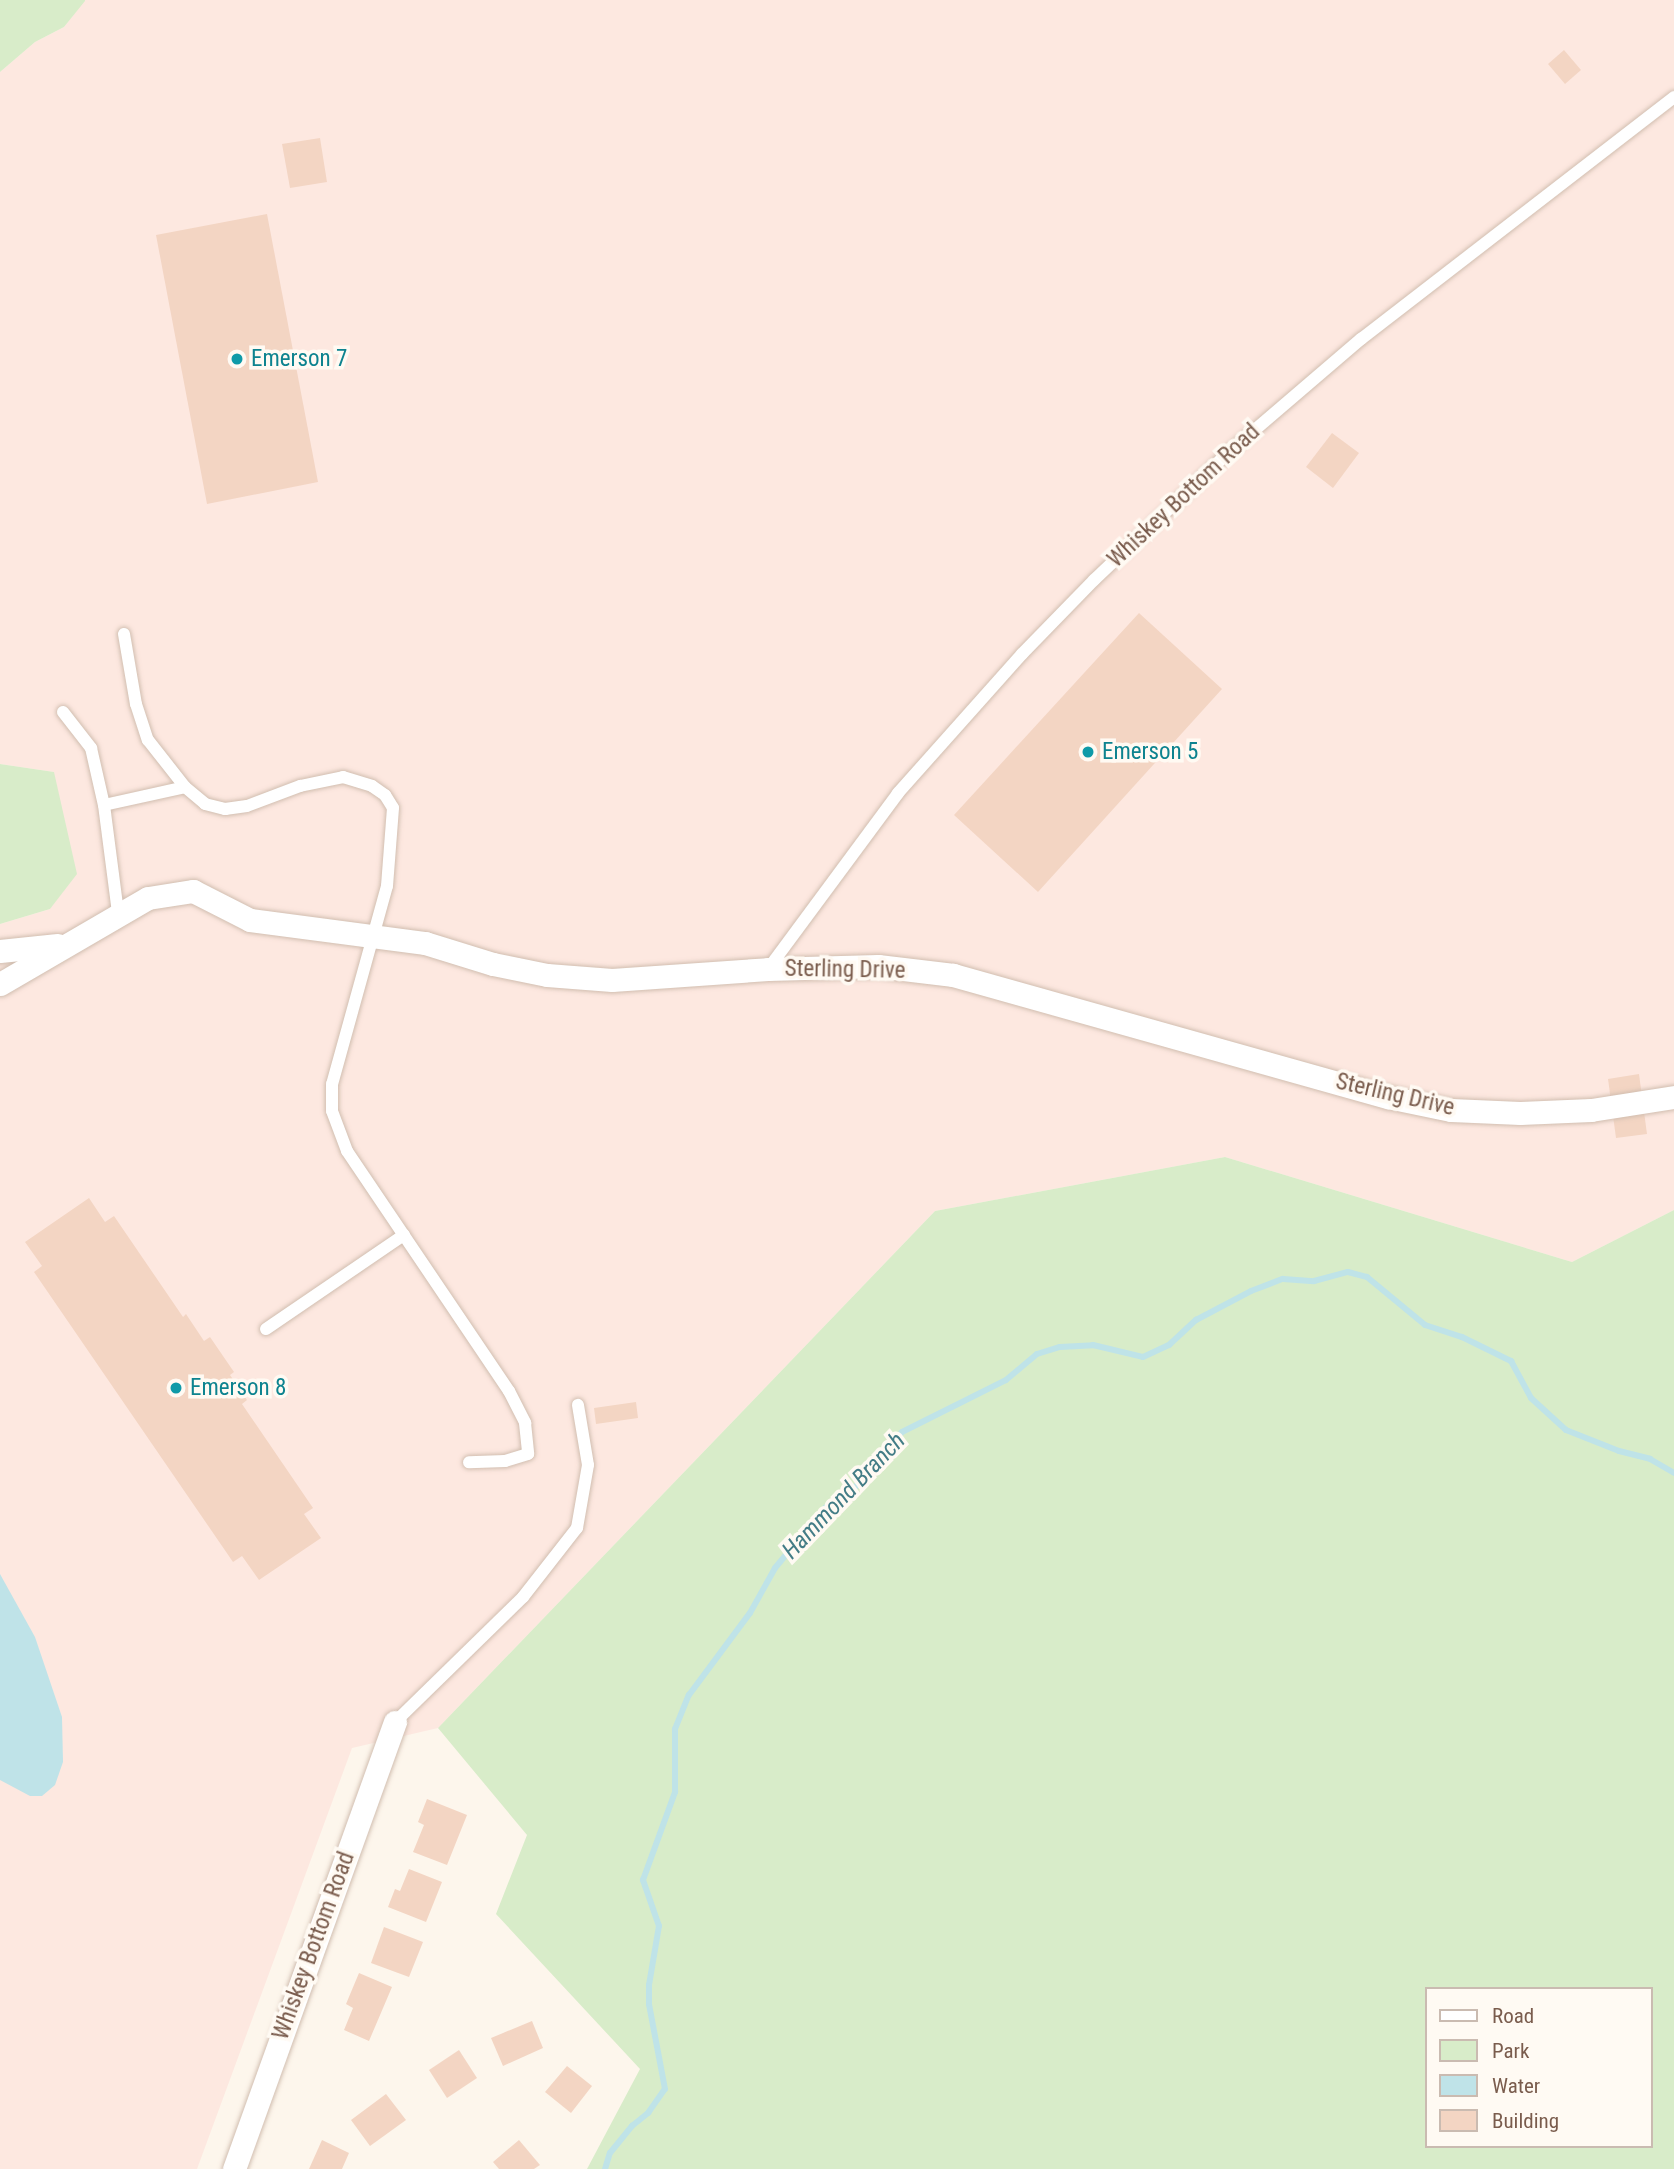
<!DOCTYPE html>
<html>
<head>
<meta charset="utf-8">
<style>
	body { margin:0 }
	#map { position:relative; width:1674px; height:2169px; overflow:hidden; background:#fdf6ec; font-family:"Roboto Condensed",sans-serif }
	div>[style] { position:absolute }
	.commercial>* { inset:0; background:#fde8e0 }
	.green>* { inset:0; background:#d8ecc9 }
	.water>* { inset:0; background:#bfe3e8 }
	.stream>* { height:6px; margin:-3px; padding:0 3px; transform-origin:3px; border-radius:3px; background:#bfe3e8 }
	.building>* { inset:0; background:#f3d5c3 }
	.roads { filter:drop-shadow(0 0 2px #d1beb0) drop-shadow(0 0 2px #d1beb0) }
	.service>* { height:12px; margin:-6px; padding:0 6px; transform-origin:6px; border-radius:6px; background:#fff }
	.minor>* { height:23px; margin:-11.5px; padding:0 11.5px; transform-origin:11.5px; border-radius:11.5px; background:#fff }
	.dots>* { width:19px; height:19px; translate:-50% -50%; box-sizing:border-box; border:4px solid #fffaf3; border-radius:50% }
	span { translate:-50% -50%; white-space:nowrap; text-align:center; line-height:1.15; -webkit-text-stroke:7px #fffaf3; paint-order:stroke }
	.culture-label { font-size:23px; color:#0d838f }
	.left { translate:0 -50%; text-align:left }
	.street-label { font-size:23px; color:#7a5c4d }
	.water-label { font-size:24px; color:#437c86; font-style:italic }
	.legend { position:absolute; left:1425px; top:1987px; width:228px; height:161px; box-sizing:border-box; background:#fffaf3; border:2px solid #cabbb1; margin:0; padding:9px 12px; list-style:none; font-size:21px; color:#7a5c4d }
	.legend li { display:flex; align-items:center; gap:14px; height:35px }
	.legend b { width:35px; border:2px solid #cabbb1 }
</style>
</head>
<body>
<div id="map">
	<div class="commercial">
		<div style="clip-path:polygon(85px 0,1674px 0,1674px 1210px,1572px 1262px,1225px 1157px,935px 1211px,438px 1728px,352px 1748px,197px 2169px,0 2169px,0 924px,50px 909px,54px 772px,0 764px,0 72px,35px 42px,64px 27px)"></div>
	</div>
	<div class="green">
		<div style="clip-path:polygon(0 0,85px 0,85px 1px,64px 27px,35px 42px,0 72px)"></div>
		<div style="clip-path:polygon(0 764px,54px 772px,77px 874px,50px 909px,0 924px)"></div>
		<div style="clip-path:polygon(evenodd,1225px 1157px,1572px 1262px,1674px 1210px,1674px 2169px,587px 2169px,640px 2069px,496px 1914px,527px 1835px,438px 1728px,935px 1211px,1225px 1157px,1427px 1989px,1651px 1989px,1651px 2146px,1427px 2146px,1427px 1989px)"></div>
	</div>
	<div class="water">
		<div style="clip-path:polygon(0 1574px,35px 1637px,62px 1717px,63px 1762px,55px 1785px,42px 1796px,30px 1796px,0 1780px)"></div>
	</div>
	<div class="stream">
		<div style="left:605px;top:2169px;width:17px;rotate:-73deg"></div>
		<div style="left:610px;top:2153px;width:35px;rotate:-51deg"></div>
		<div style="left:632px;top:2126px;width:21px;rotate:-39deg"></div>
		<div style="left:648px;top:2113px;width:29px;rotate:-55deg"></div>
		<div style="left:665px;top:2089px;width:86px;rotate:-100.7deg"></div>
		<div style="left:649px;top:2004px;width:19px;rotate:-90deg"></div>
		<div style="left:649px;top:1985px;width:60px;rotate:-80.4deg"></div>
		<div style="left:659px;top:1926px;width:49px;rotate:-109.2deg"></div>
		<div style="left:643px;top:1880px;width:94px;rotate:-70deg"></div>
		<div style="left:675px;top:1792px;width:63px;rotate:-90deg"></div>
		<div style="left:675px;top:1729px;width:37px;rotate:-68deg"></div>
		<div style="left:689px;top:1695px;width:102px;rotate:-53.4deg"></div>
		<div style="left:750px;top:1613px;width:51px;rotate:-60.9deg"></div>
		<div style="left:775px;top:1568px;width:78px;rotate:-50.2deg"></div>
		<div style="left:825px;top:1508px;width:42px;rotate:-35.2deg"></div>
		<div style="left:859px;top:1484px;width:67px;rotate:-50.4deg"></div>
		<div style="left:902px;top:1432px;width:116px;rotate:-26.6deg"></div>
		<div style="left:1006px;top:1380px;width:40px;rotate:-40deg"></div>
		<div style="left:1037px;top:1354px;width:24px;rotate:-17deg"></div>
		<div style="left:1060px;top:1347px;width:33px;rotate:-3deg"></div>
		<div style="left:1093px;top:1345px;width:51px;rotate:13.5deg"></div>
		<div style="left:1143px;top:1357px;width:29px;rotate:-25deg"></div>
		<div style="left:1169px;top:1345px;width:37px;rotate:-43deg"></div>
		<div style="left:1196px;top:1320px;width:62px;rotate:-27.8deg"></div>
		<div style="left:1251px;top:1291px;width:34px;rotate:-21deg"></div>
		<div style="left:1283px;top:1279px;width:31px;rotate:4deg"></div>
		<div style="left:1314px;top:1281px;width:35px;rotate:-15deg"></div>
		<div style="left:1348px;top:1272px;width:20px;rotate:15deg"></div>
		<div style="left:1367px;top:1277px;width:75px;rotate:39.6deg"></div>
		<div style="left:1425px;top:1325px;width:39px;rotate:18deg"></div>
		<div style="left:1462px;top:1337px;width:55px;rotate:26.1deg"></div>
		<div style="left:1511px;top:1361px;width:42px;rotate:61.6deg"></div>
		<div style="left:1531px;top:1398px;width:47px;rotate:42.4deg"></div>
		<div style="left:1566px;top:1430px;width:57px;rotate:21.6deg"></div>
		<div style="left:1619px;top:1451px;width:32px;rotate:14deg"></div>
		<div style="left:1650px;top:1459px;width:28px;rotate:30deg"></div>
	</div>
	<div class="building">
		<div style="clip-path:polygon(1564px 50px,1581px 70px,1565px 84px,1548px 64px)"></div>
		<div style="clip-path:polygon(320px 138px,327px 182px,290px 188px,282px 144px)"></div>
		<div style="clip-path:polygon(267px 214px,318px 482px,207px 504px,156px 235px)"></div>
		<div style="clip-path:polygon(1332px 433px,1359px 453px,1333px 488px,1306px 467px)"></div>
		<div style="clip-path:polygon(1139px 613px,1222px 689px,1038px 892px,954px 815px)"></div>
		<div style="clip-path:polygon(1639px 1074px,1647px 1134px,1616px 1138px,1608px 1079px)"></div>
		<div style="clip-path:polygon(89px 1198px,105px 1222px,114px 1216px,183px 1317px,186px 1314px,204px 1341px,210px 1337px,234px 1372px,230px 1375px,247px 1400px,242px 1404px,313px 1508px,304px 1514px,321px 1538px,259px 1580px,242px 1556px,233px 1562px,34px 1272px,42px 1266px,25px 1242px)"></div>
		<div style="clip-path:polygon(636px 1402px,638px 1418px,596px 1424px,594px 1408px)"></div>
		<div style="clip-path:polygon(427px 1799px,467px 1815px,447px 1865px,413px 1852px,424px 1825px,418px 1822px)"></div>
		<div style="clip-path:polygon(409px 1869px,442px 1882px,426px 1922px,388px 1907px,395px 1889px,400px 1891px)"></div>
		<div style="clip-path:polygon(384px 1927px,423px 1942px,409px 1977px,371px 1963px)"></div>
		<div style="clip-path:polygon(359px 1973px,392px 1987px,369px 2041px,344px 2030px,353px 2008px,346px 2004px)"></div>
		<div style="clip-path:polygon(532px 2021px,543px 2048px,503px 2066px,491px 2038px)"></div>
		<div style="clip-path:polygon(459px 2050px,477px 2078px,447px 2098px,429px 2070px)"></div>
		<div style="clip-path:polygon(567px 2066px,592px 2086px,571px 2113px,545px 2092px)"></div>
		<div style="clip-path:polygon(386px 2094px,406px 2120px,370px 2146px,351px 2120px)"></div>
		<div style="clip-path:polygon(322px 2140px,349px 2153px,342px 2169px,309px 2169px)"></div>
		<div style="clip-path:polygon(519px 2140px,540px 2165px,534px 2169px,499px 2169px,493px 2162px)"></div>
	</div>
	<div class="roads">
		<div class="service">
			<div style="left:124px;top:634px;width:71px;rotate:80.3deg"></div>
			<div style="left:136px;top:704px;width:38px;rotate:72deg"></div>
			<div style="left:148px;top:740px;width:60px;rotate:51.8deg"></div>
			<div style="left:185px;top:787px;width:26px;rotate:40deg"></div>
			<div style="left:205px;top:804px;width:21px;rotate:14deg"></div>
			<div style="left:225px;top:809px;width:22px;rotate:-8deg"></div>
			<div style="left:247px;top:806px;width:57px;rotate:-20.7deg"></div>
			<div style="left:300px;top:786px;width:44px;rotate:-11.8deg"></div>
			<div style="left:343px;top:777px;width:30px;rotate:17deg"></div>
			<div style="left:372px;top:786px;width:16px;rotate:35deg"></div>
			<div style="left:385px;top:795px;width:15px;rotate:58deg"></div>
			<div style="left:393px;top:808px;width:78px;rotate:94.4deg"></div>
			<div style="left:387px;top:886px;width:205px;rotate:105.5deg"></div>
			<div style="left:332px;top:1084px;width:27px;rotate:90deg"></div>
			<div style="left:332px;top:1111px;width:43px;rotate:69.4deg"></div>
			<div style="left:347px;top:1151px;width:290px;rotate:56deg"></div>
			<div style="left:509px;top:1391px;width:36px;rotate:63deg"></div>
			<div style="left:525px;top:1423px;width:31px;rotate:84deg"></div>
			<div style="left:528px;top:1454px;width:24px;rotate:163deg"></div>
			<div style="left:505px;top:1461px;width:36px;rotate:178deg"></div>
			<div style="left:63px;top:712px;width:46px;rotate:52.1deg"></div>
			<div style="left:91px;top:748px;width:58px;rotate:77.2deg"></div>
			<div style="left:104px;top:805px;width:109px;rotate:82.6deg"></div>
			<div style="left:104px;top:805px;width:83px;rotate:-12.5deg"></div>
			<div style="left:768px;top:969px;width:219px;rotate:-53.5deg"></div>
			<div style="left:898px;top:793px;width:186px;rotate:-48.3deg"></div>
			<div style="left:1022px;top:654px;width:103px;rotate:-45.8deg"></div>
			<div style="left:1094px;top:580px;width:186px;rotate:-43.5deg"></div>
			<div style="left:1229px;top:452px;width:174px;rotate:-40.6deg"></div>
			<div style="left:1361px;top:339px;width:396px;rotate:-37.7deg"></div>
			<div style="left:266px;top:1329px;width:167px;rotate:-34.3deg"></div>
			<div style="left:395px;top:1722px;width:179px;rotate:-44.3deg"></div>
			<div style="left:523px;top:1597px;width:88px;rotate:-52deg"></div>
			<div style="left:577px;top:1528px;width:64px;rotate:-80.1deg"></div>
			<div style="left:588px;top:1465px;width:61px;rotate:-99.5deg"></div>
		</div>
		<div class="minor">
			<div style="left:0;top:951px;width:58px;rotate:-5.9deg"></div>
			<div style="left:0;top:984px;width:171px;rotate:-30.2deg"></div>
			<div style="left:148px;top:898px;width:46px;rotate:-8.8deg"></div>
			<div style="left:193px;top:891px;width:64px;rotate:27deg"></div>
			<div style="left:250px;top:920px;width:177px;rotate:7.5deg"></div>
			<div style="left:425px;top:943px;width:71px;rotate:17.2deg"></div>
			<div style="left:493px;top:964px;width:55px;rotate:11.5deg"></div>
			<div style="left:547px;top:975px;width:65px;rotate:4.4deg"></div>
			<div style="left:612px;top:980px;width:156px;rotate:-4deg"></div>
			<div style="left:768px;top:969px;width:110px;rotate:-1.6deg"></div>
			<div style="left:878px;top:966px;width:76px;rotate:6.8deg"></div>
			<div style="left:953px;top:975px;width:452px;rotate:15.7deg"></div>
			<div style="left:1388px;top:1097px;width:64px;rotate:11.7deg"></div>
			<div style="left:1451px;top:1110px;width:69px;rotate:2.5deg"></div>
			<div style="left:1520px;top:1113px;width:71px;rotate:-2.4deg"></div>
			<div style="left:1591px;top:1110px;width:84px;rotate:-8.9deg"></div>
			<div style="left:234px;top:2169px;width:475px;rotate:-70.2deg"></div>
		</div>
	</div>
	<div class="dots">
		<div style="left:237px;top:359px;background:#0f9aa8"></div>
		<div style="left:1088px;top:752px;background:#0f9aa8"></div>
		<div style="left:176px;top:1388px;background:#0f9aa8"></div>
	</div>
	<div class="culture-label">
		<span class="left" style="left:251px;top:359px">Emerson 7</span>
		<span class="left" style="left:1102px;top:752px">Emerson 5</span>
		<span class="left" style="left:190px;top:1388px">Emerson 8</span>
	</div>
	<div class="street-label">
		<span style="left:1184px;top:496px;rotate:-43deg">Whiskey Bottom Road</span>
		<span style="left:845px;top:970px;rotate:1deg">Sterling Drive</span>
		<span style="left:1395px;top:1095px;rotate:13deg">Sterling Drive</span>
		<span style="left:314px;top:1946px;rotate:-70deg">Whiskey Bottom Road</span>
	</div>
	<div class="water-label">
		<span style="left:844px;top:1496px;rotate:-46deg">Hammond Branch</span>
	</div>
	<ul class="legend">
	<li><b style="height:9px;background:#fff"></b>Road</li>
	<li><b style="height:19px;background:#d8ecc9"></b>Park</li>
	<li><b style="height:19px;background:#bfe3e8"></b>Water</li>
	<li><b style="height:19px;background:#f3d5c3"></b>Building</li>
	</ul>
</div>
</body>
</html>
